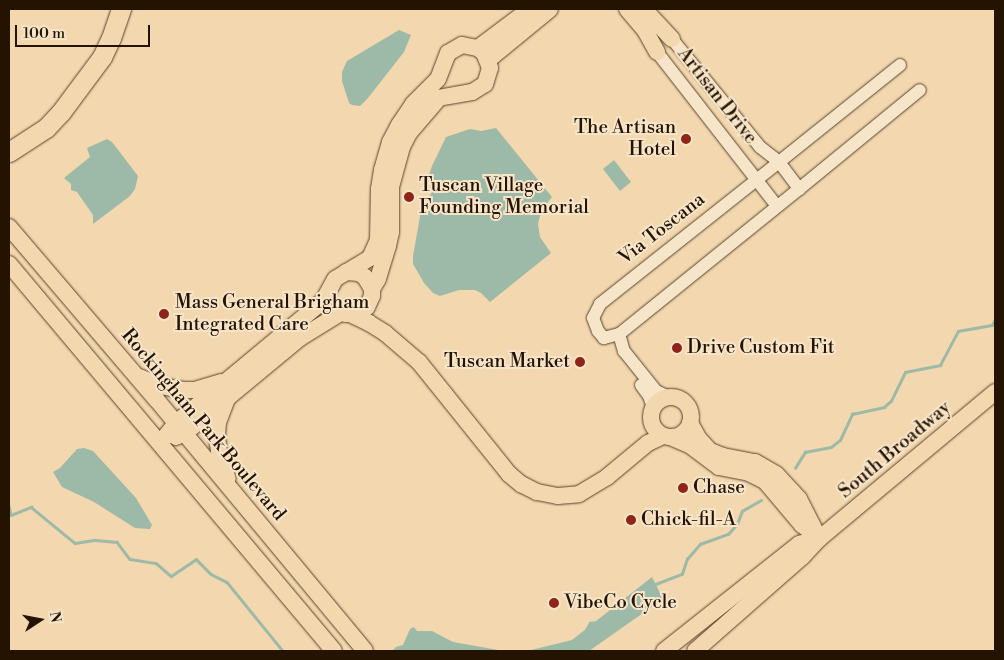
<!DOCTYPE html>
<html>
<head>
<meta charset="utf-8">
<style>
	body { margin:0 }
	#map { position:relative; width:1004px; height:660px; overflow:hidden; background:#f3d7ae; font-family:"Libre Bodoni",serif }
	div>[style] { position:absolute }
	.water>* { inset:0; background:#9cbaa7 }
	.stream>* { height:2.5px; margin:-1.25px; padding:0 1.25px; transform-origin:1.25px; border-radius:1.25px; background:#9cbaa7 }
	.roads { filter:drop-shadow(0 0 1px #58442c) drop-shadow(0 0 1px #58442c) }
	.minor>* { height:12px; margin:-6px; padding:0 6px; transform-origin:6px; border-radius:6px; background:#f7e5ca }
	.major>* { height:16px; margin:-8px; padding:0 8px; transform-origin:8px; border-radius:8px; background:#f3d7ae }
	.major>.ring { margin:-8px; padding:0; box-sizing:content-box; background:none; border:16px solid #f3d7ae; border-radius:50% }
	.highway>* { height:19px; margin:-9.5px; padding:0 9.5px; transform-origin:9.5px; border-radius:9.5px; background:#f3d7ae }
	.dots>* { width:14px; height:14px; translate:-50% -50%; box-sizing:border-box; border:2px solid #f7e5ca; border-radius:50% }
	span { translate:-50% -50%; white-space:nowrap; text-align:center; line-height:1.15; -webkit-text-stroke:4px #f7e5ca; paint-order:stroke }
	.street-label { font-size:19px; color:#251301 }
	.poi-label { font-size:19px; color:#251301 }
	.right { translate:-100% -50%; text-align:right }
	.left { translate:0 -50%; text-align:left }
	.frame { position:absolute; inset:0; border:10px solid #251301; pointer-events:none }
	.north { position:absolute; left:15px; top:595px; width:50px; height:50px; -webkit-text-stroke:4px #f7e5ca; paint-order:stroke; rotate:79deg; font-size:14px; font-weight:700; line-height:20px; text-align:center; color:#251301 }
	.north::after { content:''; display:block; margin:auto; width:18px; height:22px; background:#251301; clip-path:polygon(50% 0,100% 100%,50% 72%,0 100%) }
	.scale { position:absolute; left:15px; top:25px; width:135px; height:22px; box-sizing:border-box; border:2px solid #251301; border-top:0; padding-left:6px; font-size:15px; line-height:18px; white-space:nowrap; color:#251301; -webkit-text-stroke:4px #f7e5ca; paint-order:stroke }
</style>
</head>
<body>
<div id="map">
	<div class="water">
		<div style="clip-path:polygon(399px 30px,411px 35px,404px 52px,368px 98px,360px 106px,352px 105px,349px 103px,342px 81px,342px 72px,347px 61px)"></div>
		<div style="clip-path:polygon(496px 128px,552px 197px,541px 211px,538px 224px,540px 237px,551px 253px,490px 302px,481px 293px,475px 290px,459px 290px,440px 296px,433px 293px,424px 283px,413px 264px,413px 256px,421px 211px,431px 194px,429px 175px,432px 166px,446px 137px,470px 129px,481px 131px)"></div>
		<div style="clip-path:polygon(107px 139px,112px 142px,138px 176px,135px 189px,130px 196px,93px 224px,93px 215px,77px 192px,71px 190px,71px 184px,64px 178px,90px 157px,87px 148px)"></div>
		<div style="clip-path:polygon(614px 160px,631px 182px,620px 191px,603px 169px)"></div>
		<div style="clip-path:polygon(84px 448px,93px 451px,136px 498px,152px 525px,150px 529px,135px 528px,94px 502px,62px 487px,53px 472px,60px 468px,77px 449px)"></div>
		<div style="clip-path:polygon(652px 577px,663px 599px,589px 651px,527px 651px,572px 640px)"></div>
		<div style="clip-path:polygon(414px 627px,417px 631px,432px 631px,453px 642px,504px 651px,392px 651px,396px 647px,403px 645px,410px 629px)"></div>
	</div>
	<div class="stream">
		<div style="left:795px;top:468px;width:19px;rotate:-58deg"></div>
		<div style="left:805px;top:452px;width:26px;rotate:-11deg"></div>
		<div style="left:831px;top:447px;width:11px;rotate:-38deg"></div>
		<div style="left:840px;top:440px;width:29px;rotate:-65deg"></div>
		<div style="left:852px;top:414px;width:33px;rotate:-12deg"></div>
		<div style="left:884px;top:407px;width:9px;rotate:-41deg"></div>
		<div style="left:891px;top:401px;width:32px;rotate:-64deg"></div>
		<div style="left:905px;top:372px;width:36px;rotate:-11deg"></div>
		<div style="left:940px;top:365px;width:38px;rotate:-62deg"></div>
		<div style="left:958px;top:331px;width:35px;rotate:-10deg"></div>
		<div style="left:992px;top:325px;width:7px;rotate:-63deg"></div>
		<div style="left:9px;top:506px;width:9px;rotate:77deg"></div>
		<div style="left:11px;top:515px;width:22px;rotate:-22deg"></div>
		<div style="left:31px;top:507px;width:57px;rotate:39.3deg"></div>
		<div style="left:75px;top:543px;width:20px;rotate:-9deg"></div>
		<div style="left:95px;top:540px;width:22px;rotate:5deg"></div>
		<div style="left:117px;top:542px;width:21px;rotate:53deg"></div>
		<div style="left:130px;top:559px;width:26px;rotate:9deg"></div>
		<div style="left:156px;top:563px;width:20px;rotate:41deg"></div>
		<div style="left:171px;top:576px;width:30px;rotate:-34deg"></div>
		<div style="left:196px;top:559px;width:21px;rotate:45deg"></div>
		<div style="left:211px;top:574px;width:18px;rotate:27deg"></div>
		<div style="left:227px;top:582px;width:89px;rotate:50.9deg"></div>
		<div style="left:653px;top:585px;width:31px;rotate:-21deg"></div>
		<div style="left:682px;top:574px;width:16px;rotate:-72deg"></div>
		<div style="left:687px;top:559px;width:20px;rotate:-49deg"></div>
		<div style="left:700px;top:544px;width:30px;rotate:-20deg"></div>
		<div style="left:728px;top:534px;width:13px;rotate:-48deg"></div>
		<div style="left:737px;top:524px;width:14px;rotate:-69deg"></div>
		<div style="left:742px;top:511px;width:22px;rotate:-30deg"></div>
		<div style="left:586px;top:630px;width:8px;rotate:-60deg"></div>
		<div style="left:590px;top:623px;width:7px;rotate:-8deg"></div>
	</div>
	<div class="roads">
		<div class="minor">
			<div style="left:672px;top:39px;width:139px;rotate:50.8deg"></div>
			<div style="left:760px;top:147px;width:24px;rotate:38deg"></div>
			<div style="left:779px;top:162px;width:155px;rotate:-38.7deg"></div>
			<div style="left:657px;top:52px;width:195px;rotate:52.1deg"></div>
			<div style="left:799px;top:189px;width:156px;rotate:-39.3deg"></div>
			<div style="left:619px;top:334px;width:16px;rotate:165deg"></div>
			<div style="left:604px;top:338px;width:9px;rotate:-131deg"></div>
			<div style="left:598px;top:331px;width:14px;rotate:-111deg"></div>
			<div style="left:593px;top:318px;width:16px;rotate:-63deg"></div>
			<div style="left:600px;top:304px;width:228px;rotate:-38.4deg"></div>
			<div style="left:779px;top:162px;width:34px;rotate:53deg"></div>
			<div style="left:799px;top:189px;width:231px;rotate:141.1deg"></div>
			<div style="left:619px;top:334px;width:18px;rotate:74deg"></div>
			<div style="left:624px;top:351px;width:51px;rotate:51.3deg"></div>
			<div style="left:656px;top:391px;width:14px;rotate:25deg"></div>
			<div style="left:641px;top:385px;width:14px;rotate:54deg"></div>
			<div style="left:649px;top:396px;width:12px;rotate:70deg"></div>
		</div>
		<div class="major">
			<div style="left:627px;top:9px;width:30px;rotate:50deg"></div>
			<div style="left:646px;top:32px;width:23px;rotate:61deg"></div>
			<div style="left:644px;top:9px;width:41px;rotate:47deg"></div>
			<div style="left:478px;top:48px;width:65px;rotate:-36.9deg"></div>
			<div style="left:488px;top:60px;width:80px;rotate:-39.4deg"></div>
			<div style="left:9px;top:227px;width:226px;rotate:49.5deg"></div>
			<div style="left:156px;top:399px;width:327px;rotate:50.3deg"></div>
			<div style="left:9px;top:264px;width:505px;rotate:49.98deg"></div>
			<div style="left:345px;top:314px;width:17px;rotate:-10deg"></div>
			<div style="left:362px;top:311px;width:6px;rotate:-39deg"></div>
			<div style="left:367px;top:307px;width:12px;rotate:-66deg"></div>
			<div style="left:372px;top:296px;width:7px;rotate:-90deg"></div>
			<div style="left:372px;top:289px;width:14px;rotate:-120deg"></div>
			<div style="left:365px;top:277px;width:7px;rotate:-146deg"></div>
			<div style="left:359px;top:273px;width:13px;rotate:-176deg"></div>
			<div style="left:350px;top:314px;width:21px;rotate:25deg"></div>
			<div style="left:369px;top:323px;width:19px;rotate:32deg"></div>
			<div style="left:385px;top:333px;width:45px;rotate:40.5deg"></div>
			<div style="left:419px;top:362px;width:144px;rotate:51.2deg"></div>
			<div style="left:509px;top:474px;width:16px;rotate:40deg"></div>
			<div style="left:521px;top:484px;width:18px;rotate:27deg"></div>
			<div style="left:537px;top:492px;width:21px;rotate:11deg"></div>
			<div style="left:558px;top:496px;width:21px;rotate:-5deg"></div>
			<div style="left:579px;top:494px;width:33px;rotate:-31deg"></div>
			<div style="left:607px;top:477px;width:53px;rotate:-39.7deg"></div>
			<div style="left:648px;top:443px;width:17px;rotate:-25deg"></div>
			<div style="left:139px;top:377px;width:24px;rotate:22deg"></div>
			<div style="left:161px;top:386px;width:22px;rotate:10deg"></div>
			<div style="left:183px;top:390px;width:12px"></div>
			<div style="left:195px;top:390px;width:27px;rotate:-17deg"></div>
			<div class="ring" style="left:651px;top:397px;width:24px;height:24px"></div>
			<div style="left:227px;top:399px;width:25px;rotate:111deg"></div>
			<div style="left:218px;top:422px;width:15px;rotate:94deg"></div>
			<div style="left:217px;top:437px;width:15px;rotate:82deg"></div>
			<div style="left:219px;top:452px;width:28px;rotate:72deg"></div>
			<div style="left:690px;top:423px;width:18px;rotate:61deg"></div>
			<div style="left:699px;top:439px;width:16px;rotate:47deg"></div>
			<div style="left:710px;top:451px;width:14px;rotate:21deg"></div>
			<div style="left:723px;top:456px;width:33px;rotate:11deg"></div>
			<div style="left:755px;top:462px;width:24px;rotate:30deg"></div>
			<div style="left:776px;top:474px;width:34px;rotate:47deg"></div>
			<div style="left:799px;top:499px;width:35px;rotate:63deg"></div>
			<div style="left:176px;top:437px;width:10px;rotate:-24deg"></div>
			<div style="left:185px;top:433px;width:149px;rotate:-39.6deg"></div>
			<div style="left:300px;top:338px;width:49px;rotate:-31.8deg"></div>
			<div style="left:670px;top:437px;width:23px;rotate:23deg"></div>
			<div style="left:691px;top:446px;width:35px;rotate:37deg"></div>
			<div style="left:719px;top:467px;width:31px;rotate:11deg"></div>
			<div style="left:749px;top:473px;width:18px;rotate:27deg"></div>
			<div style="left:765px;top:481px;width:57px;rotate:49.9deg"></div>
			<div style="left:802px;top:525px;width:22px;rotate:36deg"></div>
			<div style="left:160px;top:443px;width:26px;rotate:-51deg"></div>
			<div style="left:176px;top:423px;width:191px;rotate:-39.7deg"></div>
			<div style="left:323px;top:301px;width:25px;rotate:-61deg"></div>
			<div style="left:335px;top:279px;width:41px;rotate:-31deg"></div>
			<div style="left:370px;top:258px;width:20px;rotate:-66deg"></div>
			<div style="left:378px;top:240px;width:51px;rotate:-88.9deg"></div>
			<div style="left:379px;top:189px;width:19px;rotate:-81deg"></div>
			<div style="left:382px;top:170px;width:29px;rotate:-74deg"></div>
			<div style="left:390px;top:142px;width:19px;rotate:-62deg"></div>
			<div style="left:399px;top:125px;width:25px;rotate:-56deg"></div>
			<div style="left:413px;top:104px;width:35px;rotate:-45deg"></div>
			<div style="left:438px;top:79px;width:28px;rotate:-69deg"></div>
			<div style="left:448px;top:53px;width:16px;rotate:-30deg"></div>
			<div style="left:462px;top:45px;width:16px;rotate:11deg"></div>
			<div style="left:478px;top:48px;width:8px;rotate:40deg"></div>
			<div style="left:484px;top:53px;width:16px;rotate:68deg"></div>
			<div style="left:490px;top:68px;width:17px;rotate:107deg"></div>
			<div style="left:485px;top:84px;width:15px;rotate:148deg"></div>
			<div style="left:472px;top:92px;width:34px;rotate:170deg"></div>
			<div style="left:439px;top:98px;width:46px;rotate:130.6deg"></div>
			<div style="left:409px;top:133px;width:16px;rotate:117deg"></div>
			<div style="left:402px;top:147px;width:41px;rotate:105.4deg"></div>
			<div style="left:391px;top:187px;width:45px;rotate:90deg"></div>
			<div style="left:391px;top:232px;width:14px;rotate:102deg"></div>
			<div style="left:388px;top:246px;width:34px;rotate:107deg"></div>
			<div style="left:378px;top:279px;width:12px;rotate:121deg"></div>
			<div style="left:664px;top:651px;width:172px;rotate:-38.4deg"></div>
			<div style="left:799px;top:544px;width:22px;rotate:-16deg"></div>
			<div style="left:695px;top:651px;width:142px;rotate:-41.3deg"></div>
			<div style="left:802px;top:557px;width:26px;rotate:-47deg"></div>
			<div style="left:820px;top:538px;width:228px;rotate:-39.8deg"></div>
		</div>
		<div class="highway">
			<div style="left:9px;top:152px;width:44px;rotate:-33deg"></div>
			<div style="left:46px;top:128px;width:22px;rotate:-47deg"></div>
			<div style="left:61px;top:112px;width:69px;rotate:-53.3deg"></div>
			<div style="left:102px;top:57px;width:21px;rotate:-65deg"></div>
			<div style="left:111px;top:38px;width:31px;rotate:-71deg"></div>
		</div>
	</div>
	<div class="dots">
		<div style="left:686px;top:139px;background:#8f2418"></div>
		<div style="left:409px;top:197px;background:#8f2418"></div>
		<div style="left:164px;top:314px;background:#8f2418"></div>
		<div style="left:677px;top:348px;background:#8f2418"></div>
		<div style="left:580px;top:362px;background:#8f2418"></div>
		<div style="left:683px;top:488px;background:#8f2418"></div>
		<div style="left:631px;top:520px;background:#8f2418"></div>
		<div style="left:554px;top:603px;background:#8f2418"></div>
	</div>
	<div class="street-label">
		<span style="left:717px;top:96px;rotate:52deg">Artisan Drive</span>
		<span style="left:662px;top:229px;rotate:-38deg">Via Toscana</span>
		<span style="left:203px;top:425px;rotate:50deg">Rockingham Park Boulevard</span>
		<span style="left:895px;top:450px;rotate:-40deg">South Broadway</span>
	</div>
	<div class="poi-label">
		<span class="right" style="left:676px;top:139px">The Artisan<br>Hotel</span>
		<span class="left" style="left:419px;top:197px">Tuscan Village<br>Founding Memorial</span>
		<span class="left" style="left:175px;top:314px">Mass General Brigham<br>Integrated Care</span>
		<span class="left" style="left:687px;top:348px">Drive Custom Fit</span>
		<span class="right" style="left:570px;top:362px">Tuscan Market</span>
		<span class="left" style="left:693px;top:488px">Chase</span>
		<span class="left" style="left:641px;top:520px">Chick-fil-A</span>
		<span class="left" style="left:564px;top:603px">VibeCo Cycle</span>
	</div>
	<div class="frame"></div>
	<div class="north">N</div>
	<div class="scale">100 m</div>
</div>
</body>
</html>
